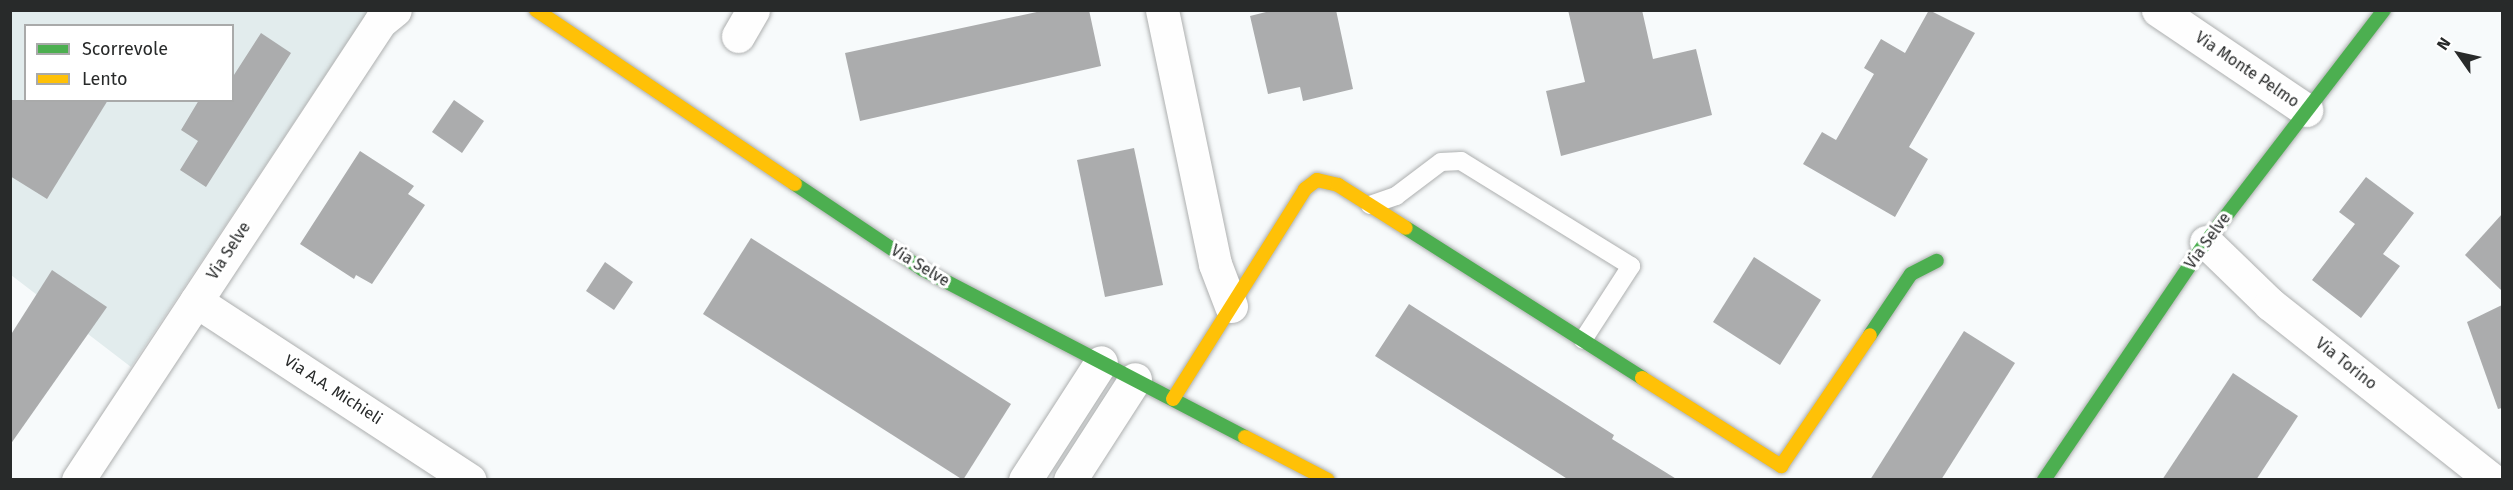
<!DOCTYPE html>
<html>
<head>
<meta charset="utf-8">
<style>
	body { margin:0 }
	#map { position:relative; width:2513px; height:490px; overflow:hidden; background:#f7fafb; font-family:"Fira Sans",sans-serif }
	div>[style] { position:absolute }
	.built>* { inset:0; background:#e2eced }
	.building>* { inset:0; background:#abacad }
	.roads { filter:drop-shadow(0 0 2px #adafaf) drop-shadow(0 0 2px #adafaf) }
	.lane>* { height:18px; margin:-9px; padding:0 9px; transform-origin:9px; border-radius:9px; background:#fefefe }
	.street>* { height:33px; margin:-16.5px; padding:0 16.5px; transform-origin:16.5px; border-radius:16.5px; background:#fefefe }
	.fast>* { height:14px; margin:-7px; padding:0 7px; transform-origin:7px; border-radius:7px; background:#4caf50 }
	.slow>* { height:14px; margin:-7px; padding:0 7px; transform-origin:7px; border-radius:7px; background:#ffc107 }
	span { translate:-50% -50%; white-space:nowrap; text-align:center; line-height:1.15; -webkit-text-stroke:6px #fff; paint-order:stroke }
	.street-label { font-size:16px; color:#282a2a }
	.frame { position:absolute; inset:0; border:12px solid #282a2a; pointer-events:none }
	.legend { position:absolute; left:24px; top:24px; width:210px; height:78px; box-sizing:border-box; background:#fff; border:2px solid #a9aaaa; margin:0; padding:8px 10px; list-style:none; font-size:18px; color:#282a2a }
	.legend li { display:flex; align-items:center; gap:12px; height:30px }
	.legend b { width:30px; border:2px solid #a9aaaa }
	.north { position:absolute; left:2429px; top:24px; width:60px; height:60px; -webkit-text-stroke:4px #fff; paint-order:stroke; rotate:304deg; font-size:16px; font-weight:700; line-height:24px; text-align:center; color:#282a2a }
	.north::after { content:''; display:block; margin:auto; width:21px; height:27px; background:#282a2a; clip-path:polygon(50% 0,100% 100%,50% 72%,0 100%) }
</style>
</head>
<body>
<div id="map">
	<div class="built">
		<div style="clip-path:polygon(evenodd,10px 11px,368px 11px,131px 367px,11px 275px,10px 11px,26px 26px,232px 26px,232px 100px,26px 100px,26px 26px)"></div>
	</div>
	<div class="building">
		<div style="clip-path:polygon(1046px 10px,1089px 10px,1101px 66px,860px 121px,845px 53px)"></div>
		<div style="clip-path:polygon(1274px 10px,1336px 10px,1353px 89px,1303px 101px,1300px 87px,1268px 94px,1250px 16px)"></div>
		<div style="clip-path:polygon(1568px 10px,1642px 10px,1653px 59px,1696px 49px,1712px 115px,1561px 156px,1546px 91px,1585px 82px)"></div>
		<div style="clip-path:polygon(1929px 10px,1975px 33px,1909px 147px,1928px 159px,1895px 217px,1803px 164px,1822px 132px,1836px 140px,1874px 74px,1864px 68px,1881px 39px,1905px 53px)"></div>
		<div style="clip-path:polygon(261px 33px,291px 53px,206px 187px,180px 170px,198px 141px,181px 130px,199px 100px,232px 100px,232px 78px)"></div>
		<div style="clip-path:polygon(10px 100px,108px 100px,47px 199px,10px 176px)"></div>
		<div style="clip-path:polygon(454px 100px,484px 121px,462px 153px,432px 132px)"></div>
		<div style="clip-path:polygon(1134px 148px,1163px 285px,1105px 297px,1077px 160px)"></div>
		<div style="clip-path:polygon(360px 151px,414px 186px,408px 194px,425px 205px,372px 284px,356px 275px,354px 279px,300px 244px)"></div>
		<div style="clip-path:polygon(2366px 177px,2414px 213px,2383px 254px,2400px 266px,2361px 318px,2312px 280px,2355px 224px,2339px 212px)"></div>
		<div style="clip-path:polygon(2502px 214px,2502px 291px,2465px 255px)"></div>
		<div style="clip-path:polygon(751px 238px,1011px 404px,963px 480px,703px 314px)"></div>
		<div style="clip-path:polygon(1754px 257px,1821px 300px,1780px 365px,1713px 322px)"></div>
		<div style="clip-path:polygon(605px 262px,633px 282px,614px 310px,586px 291px)"></div>
		<div style="clip-path:polygon(52px 270px,107px 307px,10px 445px,10px 336px)"></div>
		<div style="clip-path:polygon(1409px 304px,1614px 435px,1612px 439px,1678px 480px,1569px 480px,1375px 356px)"></div>
		<div style="clip-path:polygon(2502px 305px,2502px 408px,2498px 409px,2467px 322px)"></div>
		<div style="clip-path:polygon(1964px 331px,2015px 363px,1941px 480px,1870px 480px)"></div>
		<div style="clip-path:polygon(2233px 373px,2298px 416px,2256px 480px,2162px 480px)"></div>
	</div>
	<div class="roads">
		<div class="lane">
			<div style="left:1370px;top:205px;width:28px;rotate:-19deg"></div>
			<div style="left:1396px;top:196px;width:56px;rotate:-37.1deg"></div>
			<div style="left:1441px;top:162px;width:20px;rotate:-3deg"></div>
			<div style="left:1461px;top:161px;width:200px;rotate:31.7deg"></div>
			<div style="left:1631px;top:266px;width:88px;rotate:123deg"></div>
		</div>
		<div class="street">
			<div style="left:1162px;top:10px;width:259px;rotate:78.2deg"></div>
			<div style="left:1215px;top:264px;width:45px;rotate:69.1deg"></div>
			<div style="left:2158px;top:10px;width:179px;rotate:34deg"></div>
			<div style="left:738px;top:36px;width:30px;rotate:-60deg"></div>
			<div style="left:2206px;top:242px;width:89px;rotate:44.1deg"></div>
			<div style="left:2270px;top:304px;width:283px;rotate:38.4deg"></div>
			<div style="left:196px;top:301px;width:327px;rotate:33.2deg"></div>
			<div style="left:78px;top:480px;width:549px;rotate:-56.6deg"></div>
			<div style="left:380px;top:22px;width:19px;rotate:-39deg"></div>
			<div style="left:1025px;top:480px;width:140px;rotate:-57.2deg"></div>
			<div style="left:1070px;top:480px;width:120px;rotate:-57.2deg"></div>
		</div>
		<div class="fast">
			<div style="left:795px;top:184px;width:153px;rotate:33.8deg"></div>
			<div style="left:922px;top:269px;width:364px;rotate:27.5deg"></div>
			<div style="left:1406px;top:228px;width:280px;rotate:32.4deg"></div>
			<div style="left:1870px;top:335px;width:73px;rotate:-56.1deg"></div>
			<div style="left:1911px;top:274px;width:29px;rotate:-27deg"></div>
			<div style="left:2044px;top:480px;width:288px;rotate:-55.8deg"></div>
			<div style="left:2206px;top:242px;width:292px;rotate:-52.5deg"></div>
		</div>
		<div class="slow">
			<div style="left:536px;top:10px;width:312px;rotate:33.9deg"></div>
			<div style="left:1642px;top:378px;width:165px;rotate:32.3deg"></div>
			<div style="left:1781px;top:466px;width:158px;rotate:-55.8deg"></div>
			<div style="left:1173px;top:399px;width:248px;rotate:-57.8deg"></div>
			<div style="left:1305px;top:189px;width:15px;rotate:-37deg"></div>
			<div style="left:1317px;top:180px;width:22px;rotate:13deg"></div>
			<div style="left:1338px;top:185px;width:80px;rotate:32.3deg"></div>
			<div style="left:1245px;top:437px;width:93px;rotate:27.4deg"></div>
		</div>
	</div>
	<div class="street-label">
		<span style="left:2247px;top:70px;rotate:34deg">Via Monte Pelmo</span>
		<span style="left:2208px;top:241px;rotate:-54deg">Via Selve</span>
		<span style="left:229px;top:251px;rotate:-57deg">Via Selve</span>
		<span style="left:920px;top:266px;rotate:31deg">Via Selve</span>
		<span style="left:2346px;top:364px;rotate:38deg">Via Torino</span>
		<span style="left:333px;top:390px;rotate:33deg">Via A.A. Michieli</span>
	</div>
	<div class="frame"></div>
	<ul class="legend">
	<li><b style="height:8px;background:#4caf50"></b>Scorrevole</li>
	<li><b style="height:8px;background:#ffc107"></b>Lento</li>
	</ul>
	<div class="north">N</div>
</div>
</body>
</html>
